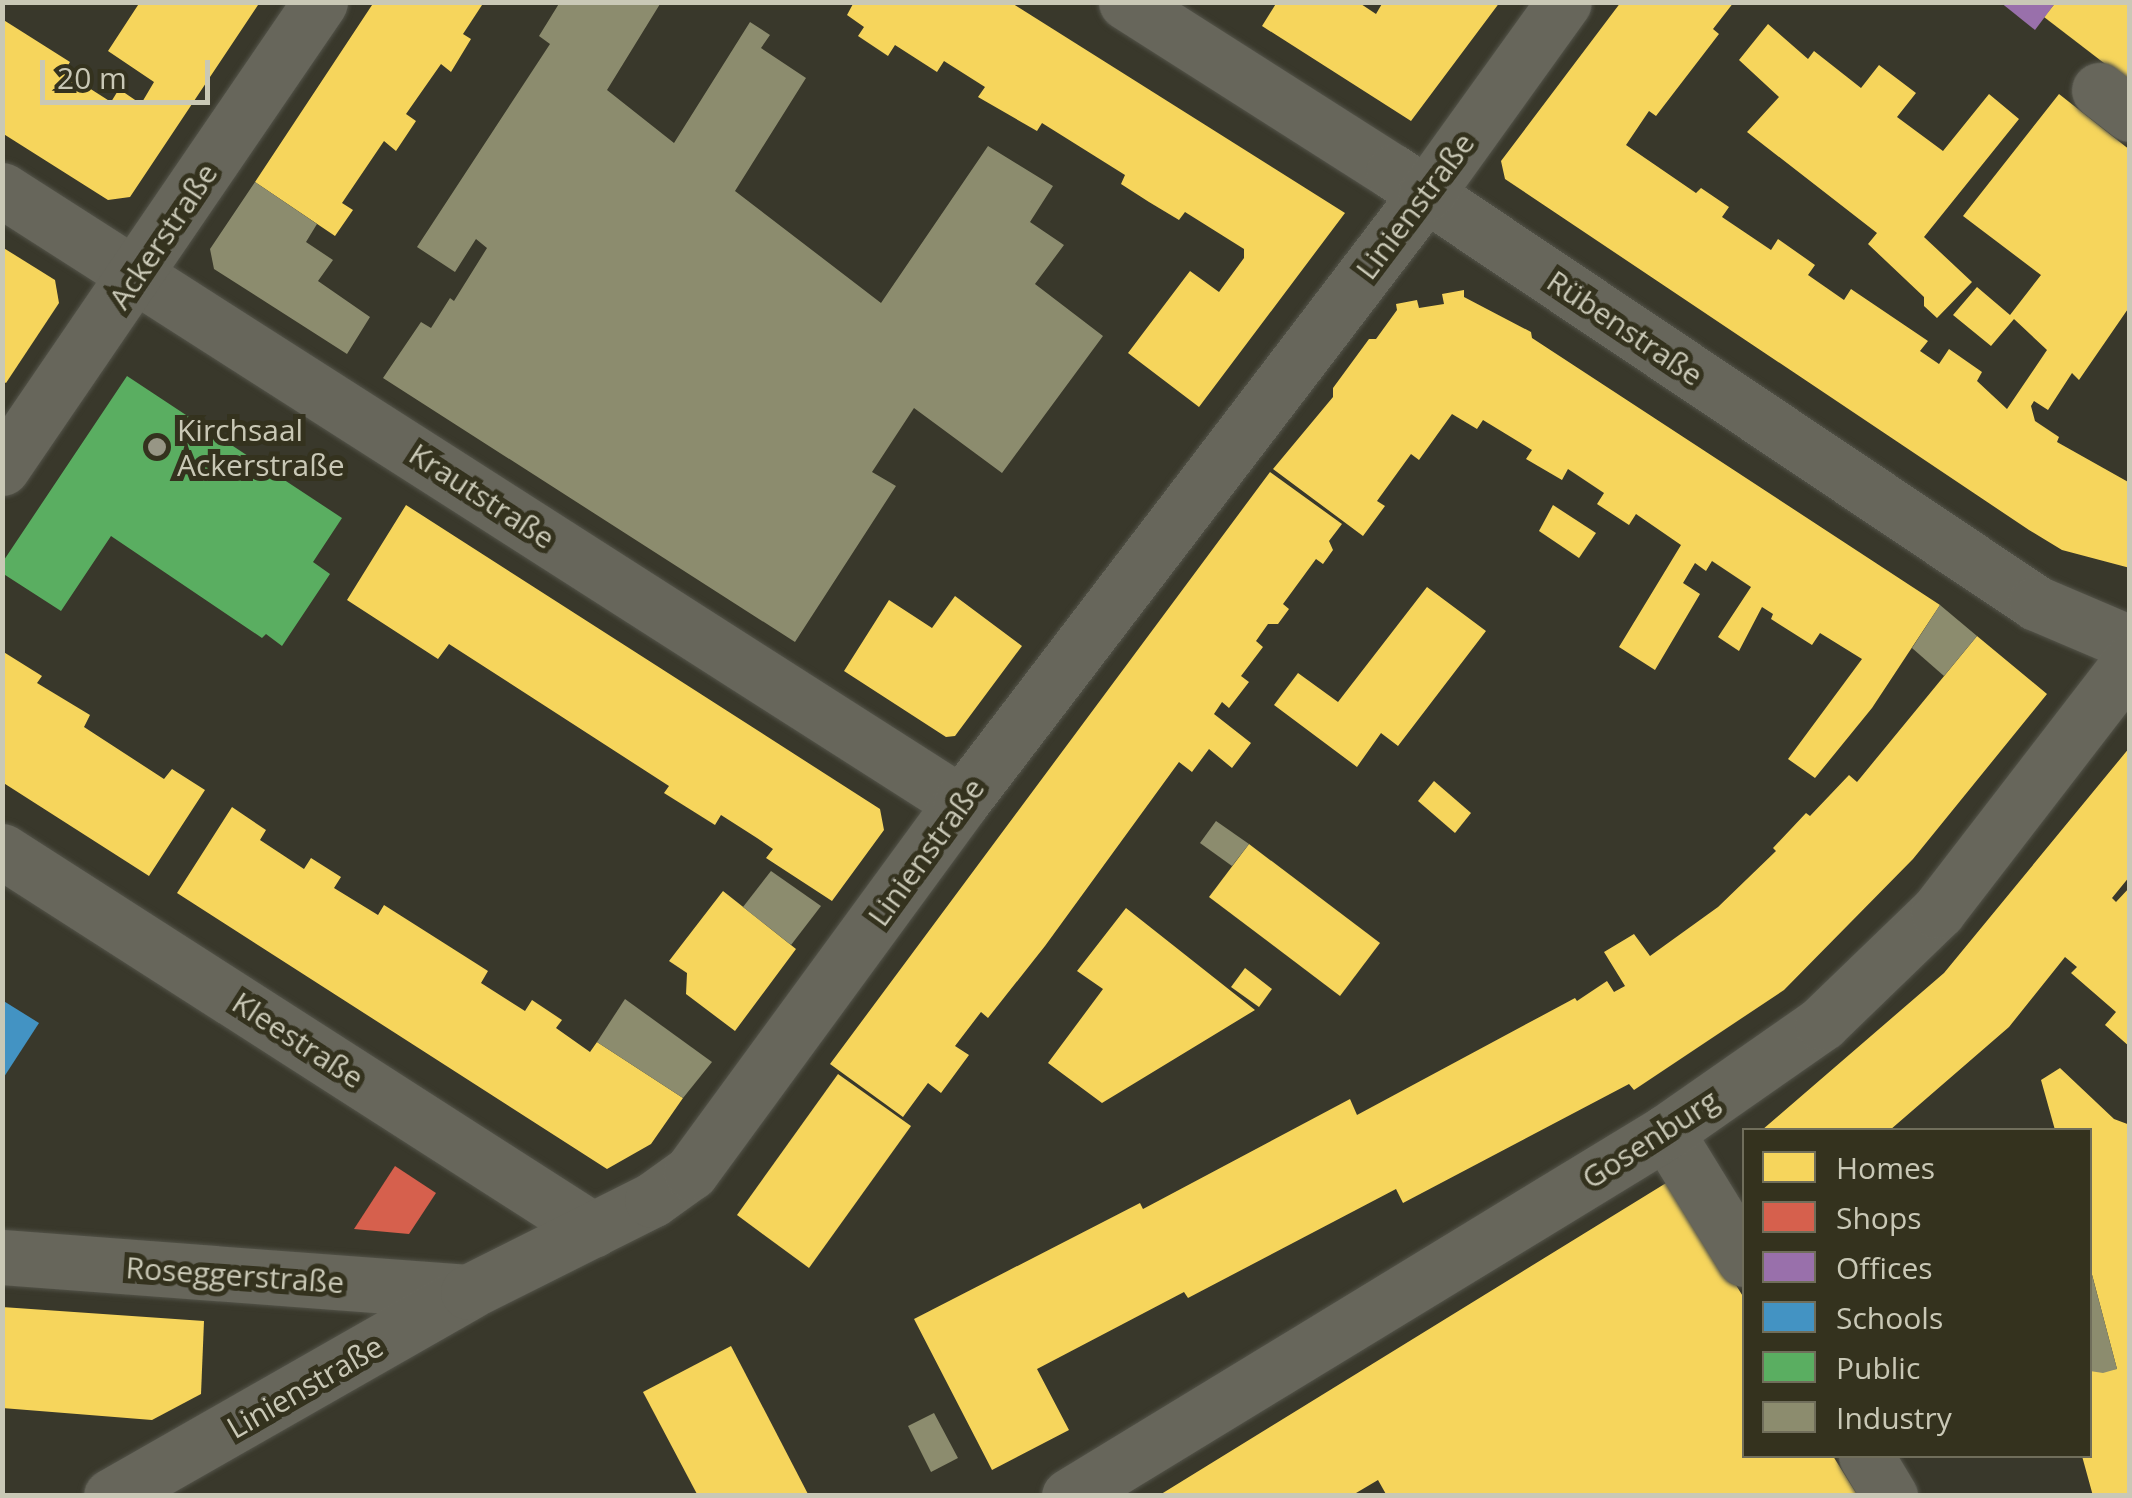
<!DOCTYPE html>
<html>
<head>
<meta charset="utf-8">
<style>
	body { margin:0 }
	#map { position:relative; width:2132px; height:1498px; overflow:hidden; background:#39382b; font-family:"Open Sans",sans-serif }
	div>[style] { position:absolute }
	.homes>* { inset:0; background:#f6d55c }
	.shops>* { inset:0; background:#d6604d }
	.offices>* { inset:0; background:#9970ab }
	.schools>* { inset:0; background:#4393c3 }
	.public>* { inset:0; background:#5aae61 }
	.industry>* { inset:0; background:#8c8c6e }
	.roads { filter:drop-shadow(0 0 2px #535349) drop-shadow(0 0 2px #535349) }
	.minor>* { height:55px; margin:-27.5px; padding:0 27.5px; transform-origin:27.5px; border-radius:27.5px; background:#67665b }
	.dots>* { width:28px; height:28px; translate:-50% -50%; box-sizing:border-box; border:5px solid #34321e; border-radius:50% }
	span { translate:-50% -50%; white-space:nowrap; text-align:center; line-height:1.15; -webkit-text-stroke:10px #34321e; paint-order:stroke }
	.street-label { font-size:30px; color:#c9c8b6 }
	.poi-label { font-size:30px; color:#c9c8b6 }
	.left { translate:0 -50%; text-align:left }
	.frame { position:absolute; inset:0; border:5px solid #c9c8b6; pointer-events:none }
	.legend { position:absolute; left:1742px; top:1128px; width:350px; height:330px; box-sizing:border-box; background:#34321e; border:2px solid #706e5b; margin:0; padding:12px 18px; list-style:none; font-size:30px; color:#c9c8b6 }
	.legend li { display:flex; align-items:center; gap:20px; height:50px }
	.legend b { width:50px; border:2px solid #706e5b }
	.scale { position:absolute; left:40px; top:60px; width:170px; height:45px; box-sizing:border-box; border:5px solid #c9c8b6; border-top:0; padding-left:12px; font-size:30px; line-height:35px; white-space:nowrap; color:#c9c8b6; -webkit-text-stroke:8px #34321e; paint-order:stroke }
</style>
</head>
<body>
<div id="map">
	<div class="homes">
		<div style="clip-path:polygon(140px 2px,260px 2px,130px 197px,108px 200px,2px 133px,2px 19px,70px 62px,64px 72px,111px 102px,119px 89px,141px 104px,154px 82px,108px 51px)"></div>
		<div style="clip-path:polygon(374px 2px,484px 2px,463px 34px,471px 39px,451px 72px,441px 64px,406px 114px,416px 121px,396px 151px,384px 141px,342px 203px,353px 210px,335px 236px,255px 182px)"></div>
		<div style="clip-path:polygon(854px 2px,1010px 2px,1345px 213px,1199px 407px,1128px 353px,1190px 271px,1219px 292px,1244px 258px,1244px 249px,1185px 212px,1179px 220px,1149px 202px,1121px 184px,1125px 175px,1042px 123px,1037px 131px,978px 97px,985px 87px,944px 61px,937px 72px,895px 45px,888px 56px,858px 36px,864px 27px,847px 15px)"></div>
		<div style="clip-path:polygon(1277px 2px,1358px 2px,1376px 14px,1383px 2px,1500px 2px,1411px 121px,1262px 26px)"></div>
		<div style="clip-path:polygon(1621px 2px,1734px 2px,1713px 29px,1719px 34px,1656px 116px,1649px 111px,1626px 145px,1696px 193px,1701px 188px,1729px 207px,1722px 217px,1771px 250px,1778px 239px,1815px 265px,1808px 275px,1844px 300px,1851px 289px,1928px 341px,1920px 351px,1939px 364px,1949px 349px,1982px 372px,1977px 381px,2007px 409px,2047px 350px,2014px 319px,1991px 346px,1953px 315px,1977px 287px,2010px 315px,2041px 275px,1963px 216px,2059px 94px,2130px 150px,2130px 306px,2079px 380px,2072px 373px,2048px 410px,2034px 401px,2031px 406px,2035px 421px,2059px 437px,2057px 442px,2130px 483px,2130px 568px,2062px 550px,2029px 530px,1505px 179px,1501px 161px)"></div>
		<div style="clip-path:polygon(2056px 2px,2130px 2px,2130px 83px,2044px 17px)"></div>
		<div style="clip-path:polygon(1768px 24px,1808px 59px,1814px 51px,1861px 88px,1879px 65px,1916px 93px,1897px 117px,1943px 151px,1989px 94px,2019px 119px,1924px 237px,1972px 282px,1937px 318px,1924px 306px,1924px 297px,1868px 244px,1877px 233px,1747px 132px,1779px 97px,1739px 60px)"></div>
		<div style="clip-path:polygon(2px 247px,55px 280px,59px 303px,6px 383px,2px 381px)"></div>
		<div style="clip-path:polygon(1464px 290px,1464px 297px,1531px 332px,1532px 338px,1940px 605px,1872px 708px,1815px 778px,1788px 759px,1862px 659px,1820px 633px,1812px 645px,1771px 619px,1773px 614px,1762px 607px,1739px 651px,1718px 637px,1751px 587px,1712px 561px,1706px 571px,1695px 563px,1683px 583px,1700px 594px,1655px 670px,1619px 647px,1681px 545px,1636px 514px,1629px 525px,1597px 504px,1604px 493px,1568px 469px,1562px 480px,1526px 459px,1532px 450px,1483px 420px,1477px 429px,1452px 414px,1419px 460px,1411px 454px,1377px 501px,1385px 506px,1363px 536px,1273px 469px,1333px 397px,1333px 388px,1369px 339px,1376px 339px,1397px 310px,1396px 304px,1417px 300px,1419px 308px,1444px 304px,1442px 294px)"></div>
		<div style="clip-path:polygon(1270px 472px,1342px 524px,1329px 541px,1333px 550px,1323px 564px,1316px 559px,1283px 604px,1289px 609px,1278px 624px,1268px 624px,1256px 641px,1263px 647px,1241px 676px,1249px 682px,1229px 708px,1222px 702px,1214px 714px,1251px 743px,1232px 768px,1209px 749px,1192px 772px,1179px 762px,1045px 946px,988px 1018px,981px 1012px,955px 1046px,969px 1055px,941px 1093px,928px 1083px,903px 1117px,830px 1064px)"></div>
		<div style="clip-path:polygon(406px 505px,880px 809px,884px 830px,832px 901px,766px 858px,773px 849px,757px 838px,721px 815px,715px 825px,664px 793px,669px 786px,449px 644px,438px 659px,347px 600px)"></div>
		<div style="clip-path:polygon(1553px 505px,1596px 533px,1579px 558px,1539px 531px)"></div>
		<div style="clip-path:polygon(1427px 587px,1486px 631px,1398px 746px,1381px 733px,1357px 767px,1274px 705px,1298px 673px,1338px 702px)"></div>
		<div style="clip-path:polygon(955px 596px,1022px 646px,955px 736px,946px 737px,844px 671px,889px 600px,932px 628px)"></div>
		<div style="clip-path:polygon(1977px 636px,2047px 694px,1913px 859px,1784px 990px,1634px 1090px,1629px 1084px,1403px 1203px,1396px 1189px,1188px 1298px,1184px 1292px,1037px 1369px,1069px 1430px,992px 1470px,914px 1319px,1140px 1203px,1143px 1209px,1350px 1099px,1357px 1115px,1575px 998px,1577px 1001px,1607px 981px,1614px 992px,1625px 986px,1604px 952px,1634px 934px,1650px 956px,1718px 907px,1776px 851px,1773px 848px,1806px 813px,1810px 816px,1849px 775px,1857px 782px)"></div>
		<div style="clip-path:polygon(2px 651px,42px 676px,37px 683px,90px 715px,84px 727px,164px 779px,172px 769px,205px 790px,149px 876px,2px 782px)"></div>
		<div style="clip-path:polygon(2130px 747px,2130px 876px,2112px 898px,2116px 902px,2130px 887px,2130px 1047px,2105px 1025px,2116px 1012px,2071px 973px,2077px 967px,2065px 957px,2009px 1027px,1890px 1130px,1762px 1130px,1944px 973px)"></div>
		<div style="clip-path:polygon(1434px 781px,1471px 813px,1455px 833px,1418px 801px)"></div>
		<div style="clip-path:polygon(232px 807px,266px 830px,260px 840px,304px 869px,311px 858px,341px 877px,334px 888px,378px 915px,384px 905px,488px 971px,481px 983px,525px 1011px,532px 1000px,562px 1020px,556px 1028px,590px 1052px,597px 1042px,683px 1098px,651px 1144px,607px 1169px,177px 893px)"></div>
		<div style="clip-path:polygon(1249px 844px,1380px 943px,1340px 996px,1209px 897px)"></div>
		<div style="clip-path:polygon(723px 891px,796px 949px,735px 1031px,686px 994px,687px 973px,669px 961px)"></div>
		<div style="clip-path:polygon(1126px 908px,1255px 1010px,1102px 1103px,1048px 1063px,1103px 989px,1077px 971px)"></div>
		<div style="clip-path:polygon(1245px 968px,1272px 989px,1259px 1007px,1231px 987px)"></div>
		<div style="clip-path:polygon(2060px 1068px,2114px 1119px,2130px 1125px,2130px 1496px,2093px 1496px,2082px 1456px,2090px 1456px,2090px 1371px,2117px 1369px,2090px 1267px,2090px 1130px,2055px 1130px,2041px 1080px)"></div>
		<div style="clip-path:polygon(838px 1074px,911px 1126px,809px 1268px,737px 1215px)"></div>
		<div style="clip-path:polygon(1671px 1180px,1744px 1298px,1744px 1456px,1833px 1456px,1858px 1496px,1387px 1496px,1378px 1480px,1351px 1496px,1158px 1496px)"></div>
		<div style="clip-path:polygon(2px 1307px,204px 1321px,201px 1394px,152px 1420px,2px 1408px)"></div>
		<div style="clip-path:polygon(731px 1346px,809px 1496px,698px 1496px,643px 1392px)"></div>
	</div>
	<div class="shops">
		<div style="clip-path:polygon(395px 1166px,436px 1193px,409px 1234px,354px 1229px)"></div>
	</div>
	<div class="offices">
		<div style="clip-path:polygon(2000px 2px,2056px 2px,2035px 30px)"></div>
	</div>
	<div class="schools">
		<div style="clip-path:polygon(2px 1000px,39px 1023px,2px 1080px)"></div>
	</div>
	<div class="public">
		<div style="clip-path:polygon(127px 376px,342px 518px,313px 562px,330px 574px,282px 646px,266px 634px,262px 638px,111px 536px,61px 611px,2px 573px,2px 563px)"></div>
	</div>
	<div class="industry">
		<div style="clip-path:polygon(560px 2px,660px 4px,607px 90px,674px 143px,750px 22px,770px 35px,761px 48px,806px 78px,735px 191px,881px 303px,988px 146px,1053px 186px,1030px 222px,1064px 245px,1035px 284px,1103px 336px,1002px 473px,914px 408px,872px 472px,896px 486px,795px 642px,383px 378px,421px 322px,431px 328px,450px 298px,454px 301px,487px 248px,476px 239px,455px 272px,417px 247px,550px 44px,539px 36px)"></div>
		<div style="clip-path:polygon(255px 182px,317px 224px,306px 242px,333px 260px,318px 281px,370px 317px,347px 354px,214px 269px,210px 249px)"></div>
		<div style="clip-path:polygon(1940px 605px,1977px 636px,1944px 676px,1912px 648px)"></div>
		<div style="clip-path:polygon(1216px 821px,1249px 844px,1232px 866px,1200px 843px)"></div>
		<div style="clip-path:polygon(771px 871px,821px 906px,791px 945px,743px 907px)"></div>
		<div style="clip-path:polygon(625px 999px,712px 1062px,683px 1098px,597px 1042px)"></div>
		<div style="clip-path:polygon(2091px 1271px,2117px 1369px,2103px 1373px,2090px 1371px)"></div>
		<div style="clip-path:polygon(934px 1413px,958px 1458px,931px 1472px,908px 1426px)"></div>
	</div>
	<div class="roads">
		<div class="minor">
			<div style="left:1126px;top:2px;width:317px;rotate:32.5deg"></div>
			<div style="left:1393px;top:172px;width:774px;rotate:33.83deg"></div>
			<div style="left:2036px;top:603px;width:102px;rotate:23.1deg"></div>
			<div style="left:2099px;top:90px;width:39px;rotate:38deg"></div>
			<div style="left:2px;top:190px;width:1138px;rotate:32.59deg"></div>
			<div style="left:2px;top:468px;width:564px;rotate:-55.69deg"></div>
			<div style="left:2px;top:851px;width:702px;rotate:32.67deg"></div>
			<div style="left:1666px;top:1132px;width:149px;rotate:58.4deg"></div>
			<div style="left:2px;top:1257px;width:467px;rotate:4.3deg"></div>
			<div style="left:1866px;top:1456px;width:47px;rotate:59deg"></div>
			<div style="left:111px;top:1496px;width:411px;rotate:-29.7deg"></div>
			<div style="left:468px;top:1292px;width:206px;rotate:-26.6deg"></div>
			<div style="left:652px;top:1200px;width:48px;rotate:-35.7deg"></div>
			<div style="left:691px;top:1172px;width:457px;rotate:-53.8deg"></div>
			<div style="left:961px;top:803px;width:766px;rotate:-52.64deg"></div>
			<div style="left:1426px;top:194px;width:236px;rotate:-54.3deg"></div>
			<div style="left:1069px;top:1496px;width:699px;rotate:-31.37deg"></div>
			<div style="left:1666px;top:1132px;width:190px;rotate:-34.9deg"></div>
			<div style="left:1822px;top:1023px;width:161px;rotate:-44deg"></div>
			<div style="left:1938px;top:911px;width:314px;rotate:-52.4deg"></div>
		</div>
	</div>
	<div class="dots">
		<div style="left:157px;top:447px;background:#979685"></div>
	</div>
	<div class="street-label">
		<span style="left:1415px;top:206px;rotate:-53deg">Linienstraße</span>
		<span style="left:163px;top:236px;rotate:-56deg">Ackerstraße</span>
		<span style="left:1625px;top:328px;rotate:34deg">Rübenstraße</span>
		<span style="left:482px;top:496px;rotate:33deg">Krautstraße</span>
		<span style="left:926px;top:852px;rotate:-54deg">Linienstraße</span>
		<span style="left:298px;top:1040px;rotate:33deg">Kleestraße</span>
		<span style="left:1650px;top:1139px;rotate:-33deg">Gosenburg</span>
		<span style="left:235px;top:1275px;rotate:4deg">Roseggerstraße</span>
		<span style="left:305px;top:1387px;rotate:-30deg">Linienstraße</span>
	</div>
	<div class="poi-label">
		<span class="left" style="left:177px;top:447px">Kirchsaal<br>Ackerstraße</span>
	</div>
	<div class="frame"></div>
	<ul class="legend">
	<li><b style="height:28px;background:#f6d55c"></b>Homes</li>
	<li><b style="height:28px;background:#d6604d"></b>Shops</li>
	<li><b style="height:28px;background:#9970ab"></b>Offices</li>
	<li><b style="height:28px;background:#4393c3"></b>Schools</li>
	<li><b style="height:28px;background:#5aae61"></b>Public</li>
	<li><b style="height:28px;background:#8c8c6e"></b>Industry</li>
	</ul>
	<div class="scale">20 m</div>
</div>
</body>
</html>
